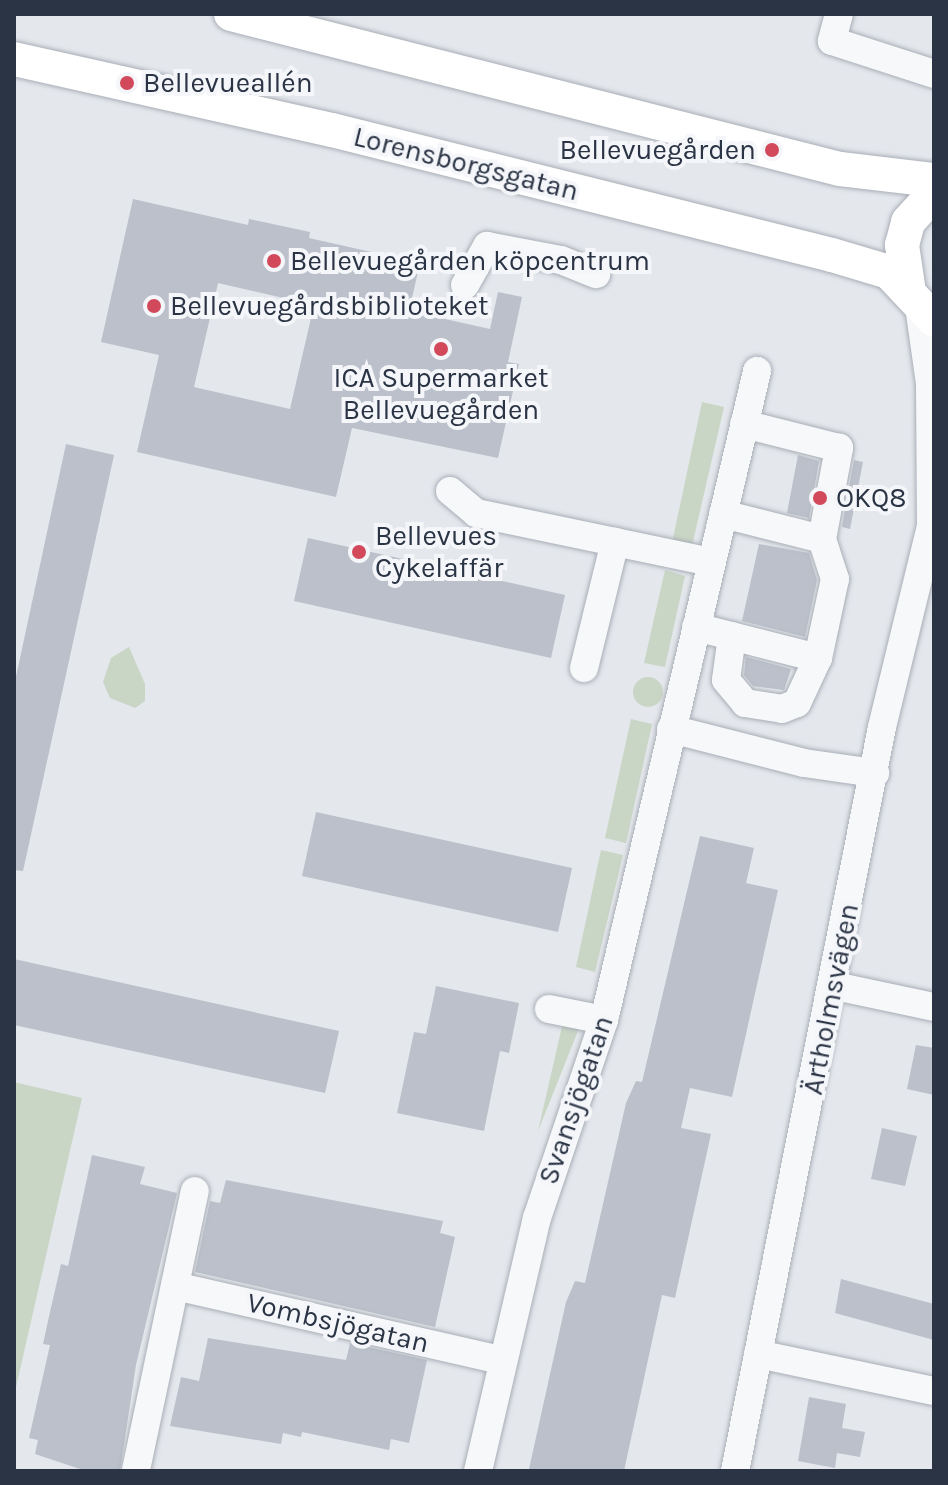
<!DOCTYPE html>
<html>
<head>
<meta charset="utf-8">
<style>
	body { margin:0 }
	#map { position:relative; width:948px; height:1485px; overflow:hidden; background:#e4e7ec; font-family:Karla,sans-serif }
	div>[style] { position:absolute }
	.green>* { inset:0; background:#c9d6c5 }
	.round { border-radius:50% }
	.building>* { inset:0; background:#bbc0ca }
	.roads { filter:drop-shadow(0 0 2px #a9aeb7) drop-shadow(0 0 2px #a9aeb7) }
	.minor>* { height:28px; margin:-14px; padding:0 14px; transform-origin:14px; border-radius:14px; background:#f7f8fa }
	.major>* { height:34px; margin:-17px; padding:0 17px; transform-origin:17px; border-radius:17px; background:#fff }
	.dots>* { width:22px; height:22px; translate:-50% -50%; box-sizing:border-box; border:4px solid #f4f6f9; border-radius:50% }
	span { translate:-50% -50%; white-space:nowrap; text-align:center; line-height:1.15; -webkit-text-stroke:8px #f4f6f9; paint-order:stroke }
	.poi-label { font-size:28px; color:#2b3445 }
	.left { translate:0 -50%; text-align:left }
	.right { translate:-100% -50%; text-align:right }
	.street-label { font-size:28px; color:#2b3445 }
	.frame { position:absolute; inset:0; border:16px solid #2b3445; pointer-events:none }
</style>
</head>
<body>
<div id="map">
	<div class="green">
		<div style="clip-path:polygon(702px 402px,724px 407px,692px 546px,672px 543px)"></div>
		<div style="clip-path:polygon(665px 570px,685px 576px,665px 667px,644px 663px)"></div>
		<div style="clip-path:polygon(129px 647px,145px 684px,145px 701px,135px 708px,110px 698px,103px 682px,111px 658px)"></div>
		<div class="round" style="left:633px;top:677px;width:30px;height:30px"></div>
		<div style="clip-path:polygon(631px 719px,652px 724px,626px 843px,605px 838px)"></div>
		<div style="clip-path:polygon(601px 850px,623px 855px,595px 972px,576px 967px)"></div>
		<div style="clip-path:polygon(563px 1022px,580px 1026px,538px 1131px)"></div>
		<div style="clip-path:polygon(14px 1082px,82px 1098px,14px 1396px)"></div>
	</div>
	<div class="building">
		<div style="clip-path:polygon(evenodd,133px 199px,248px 225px,249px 219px,310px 232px,309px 238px,420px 263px,409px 311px,490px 329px,498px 292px,522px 297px,508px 362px,519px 364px,498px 458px,352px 428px,336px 497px,137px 452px,159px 355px,101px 342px,133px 199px,218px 283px,314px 305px,290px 409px,194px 387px,218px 283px)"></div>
		<div style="clip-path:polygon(66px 444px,114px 455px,23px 871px,14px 870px,14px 686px)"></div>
		<div style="clip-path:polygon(798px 455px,819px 461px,809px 518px,787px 513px)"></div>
		<div style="clip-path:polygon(854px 460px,863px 462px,850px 529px,842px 527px)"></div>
		<div style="clip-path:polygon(308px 538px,565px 595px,551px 658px,294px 601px)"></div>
		<div style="clip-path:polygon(759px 544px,809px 553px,817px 580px,805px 637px,742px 621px)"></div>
		<div style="clip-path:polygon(746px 657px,791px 669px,784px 690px,753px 686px,744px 675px)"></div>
		<div style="clip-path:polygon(316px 812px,572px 868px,558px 932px,302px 876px)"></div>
		<div style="clip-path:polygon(700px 836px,754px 848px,746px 883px,778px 890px,732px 1097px,690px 1088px,681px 1128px,711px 1134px,675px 1298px,662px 1295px,624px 1471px,529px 1469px,566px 1302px,575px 1281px,585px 1283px,626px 1103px,636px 1081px,642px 1082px)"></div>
		<div style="clip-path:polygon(14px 959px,339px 1031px,325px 1093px,14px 1025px)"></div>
		<div style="clip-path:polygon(436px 986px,519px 1003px,509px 1053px,500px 1051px,484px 1131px,397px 1113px,414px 1032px,426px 1034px)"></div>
		<div style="clip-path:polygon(916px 1045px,934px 1048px,934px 1095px,907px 1089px)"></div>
		<div style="clip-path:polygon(882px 1128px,917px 1136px,905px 1186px,871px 1179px)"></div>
		<div style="clip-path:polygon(92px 1155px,145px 1167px,140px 1184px,177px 1193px,136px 1365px,120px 1471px,86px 1471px,35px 1454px,38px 1440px,29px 1438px,50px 1345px,43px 1344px,50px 1312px,61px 1264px,68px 1266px)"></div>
		<div style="clip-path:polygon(226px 1180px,443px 1221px,440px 1233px,455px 1237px,435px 1327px,195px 1272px,210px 1201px,220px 1203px)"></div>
		<div style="clip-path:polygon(841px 1279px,934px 1304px,934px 1340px,835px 1313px)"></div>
		<div style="clip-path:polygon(208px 1338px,346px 1360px,350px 1343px,427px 1360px,409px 1443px,391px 1439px,389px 1450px,302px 1432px,301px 1437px,283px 1433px,281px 1444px,170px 1426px,181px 1377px,199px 1381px)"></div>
		<div style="clip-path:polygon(809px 1397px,846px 1404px,842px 1428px,865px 1432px,860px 1457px,837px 1453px,835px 1468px,798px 1461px)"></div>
	</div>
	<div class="roads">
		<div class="minor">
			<div style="left:839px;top:14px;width:28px;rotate:105deg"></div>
			<div style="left:832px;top:41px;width:107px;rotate:17.9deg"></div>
			<div style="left:465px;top:285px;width:45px;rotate:-60.6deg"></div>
			<div style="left:487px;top:246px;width:75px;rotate:10.7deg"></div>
			<div style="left:561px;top:260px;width:38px;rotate:22deg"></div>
			<div style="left:919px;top:306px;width:78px;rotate:81.9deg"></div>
			<div style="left:930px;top:383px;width:145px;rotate:89.6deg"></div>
			<div style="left:450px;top:491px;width:34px;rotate:40deg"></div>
			<div style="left:476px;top:513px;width:240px;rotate:11.8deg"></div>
			<div style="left:723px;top:514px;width:102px;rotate:14.2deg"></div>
			<div style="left:822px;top:539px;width:93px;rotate:-79.4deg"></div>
			<div style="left:839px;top:448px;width:98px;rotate:-165.8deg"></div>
			<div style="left:696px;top:627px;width:126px;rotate:14.3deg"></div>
			<div style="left:818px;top:658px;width:81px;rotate:-77.9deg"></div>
			<div style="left:835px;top:579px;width:42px;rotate:-108deg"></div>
			<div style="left:732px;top:636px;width:44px;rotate:97.8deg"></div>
			<div style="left:726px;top:680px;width:30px;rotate:50deg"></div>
			<div style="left:745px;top:703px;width:37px;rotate:9deg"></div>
			<div style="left:782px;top:709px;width:16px;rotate:-22deg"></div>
			<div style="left:797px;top:703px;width:50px;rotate:-65deg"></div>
			<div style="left:584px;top:668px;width:130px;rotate:-76.2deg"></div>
			<div style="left:671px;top:729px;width:137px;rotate:14.3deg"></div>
			<div style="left:804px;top:763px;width:72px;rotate:8deg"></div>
			<div style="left:835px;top:986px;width:101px;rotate:12deg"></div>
			<div style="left:549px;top:1009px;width:56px;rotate:11.3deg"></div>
			<div style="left:175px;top:1286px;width:335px;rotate:12.8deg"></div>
			<div style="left:758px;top:1354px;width:180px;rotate:11.9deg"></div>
			<div style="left:136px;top:1470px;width:285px;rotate:-78.1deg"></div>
			<div style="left:478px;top:1471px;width:260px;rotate:-76.9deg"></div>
			<div style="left:537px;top:1218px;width:209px;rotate:-71.3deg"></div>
			<div style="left:604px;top:1020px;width:667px;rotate:-76.73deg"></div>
			<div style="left:735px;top:1471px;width:758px;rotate:-78.82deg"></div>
			<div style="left:882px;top:727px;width:219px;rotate:-76.3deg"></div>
		</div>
		<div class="major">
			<div style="left:231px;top:14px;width:628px;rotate:14.28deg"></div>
			<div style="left:840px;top:169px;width:95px;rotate:6.7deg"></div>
			<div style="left:14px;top:59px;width:326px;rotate:12.6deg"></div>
			<div style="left:332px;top:130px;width:515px;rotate:14.04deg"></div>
			<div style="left:832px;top:255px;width:59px;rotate:16.6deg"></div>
			<div style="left:889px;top:272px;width:66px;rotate:46.8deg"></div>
			<div style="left:909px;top:292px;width:48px;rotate:-98.5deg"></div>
			<div style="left:902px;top:245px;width:24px;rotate:-75deg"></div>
			<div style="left:908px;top:222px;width:39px;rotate:-48deg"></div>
		</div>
	</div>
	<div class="dots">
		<div style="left:127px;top:83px;background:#d1495b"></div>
		<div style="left:772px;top:150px;background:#d1495b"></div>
		<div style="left:274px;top:261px;background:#d1495b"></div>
		<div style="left:154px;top:306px;background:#d1495b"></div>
		<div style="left:441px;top:349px;background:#d1495b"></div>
		<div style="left:820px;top:498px;background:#d1495b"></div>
		<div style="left:359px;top:552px;background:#d1495b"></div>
	</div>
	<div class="poi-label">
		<span class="left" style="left:143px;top:83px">Bellevueallén</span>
		<span class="right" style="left:756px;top:150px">Bellevuegården</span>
		<span class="left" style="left:290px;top:261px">Bellevuegården köpcentrum</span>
		<span class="left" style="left:170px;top:306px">Bellevuegårdsbiblioteket</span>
		<span style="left:441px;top:394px">ICA Supermarket<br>Bellevuegården</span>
		<span class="left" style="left:836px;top:498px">OKQ8</span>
		<span class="left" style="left:375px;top:552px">Bellevues<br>Cykelaffär</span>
	</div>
	<div class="street-label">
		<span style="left:466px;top:164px;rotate:14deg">Lorensborgsgatan</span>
		<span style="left:831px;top:999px;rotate:-79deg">Ärtholmsvägen</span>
		<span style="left:576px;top:1100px;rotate:-71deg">Svansjögatan</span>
		<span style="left:338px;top:1323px;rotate:13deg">Vombsjögatan</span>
	</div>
	<div class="frame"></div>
</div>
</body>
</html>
